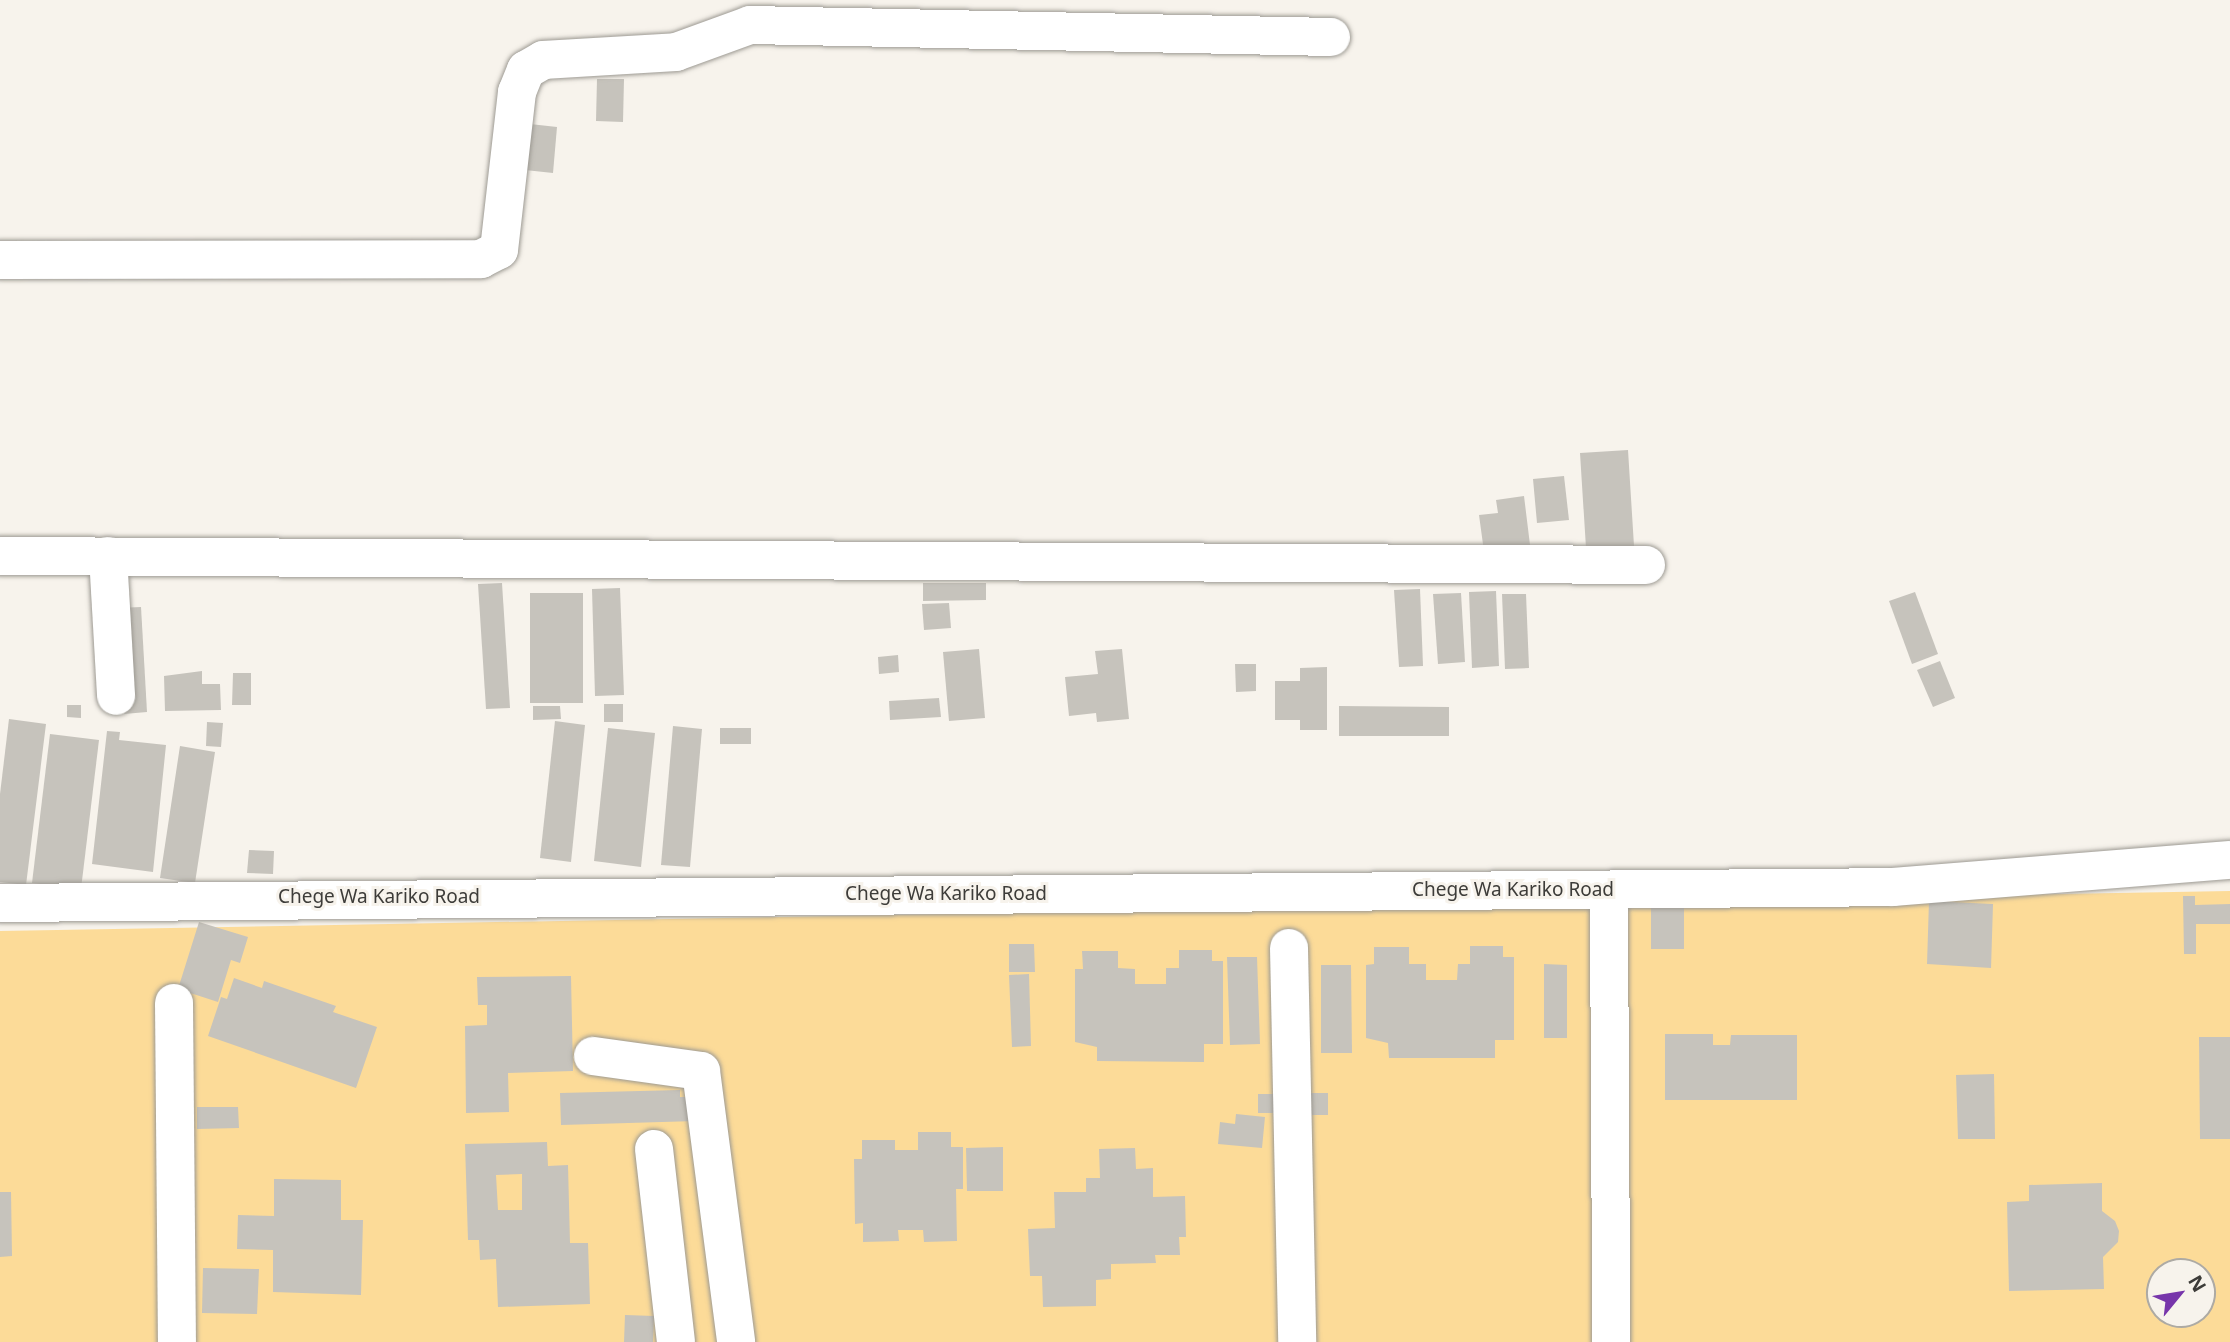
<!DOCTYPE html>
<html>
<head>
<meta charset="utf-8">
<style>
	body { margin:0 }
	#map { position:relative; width:2230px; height:1342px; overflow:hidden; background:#f7f3ec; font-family:"Noto Sans",sans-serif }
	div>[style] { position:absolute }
	.green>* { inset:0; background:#fcdb98 }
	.building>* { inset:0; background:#c6c3bc }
	.roads { filter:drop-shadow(0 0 2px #9d9a93) drop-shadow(0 0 2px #9d9a93) }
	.minor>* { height:38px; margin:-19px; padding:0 19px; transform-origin:19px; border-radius:19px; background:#fff }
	span { translate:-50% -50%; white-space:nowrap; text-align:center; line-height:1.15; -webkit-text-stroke:6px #f7f3ec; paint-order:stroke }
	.street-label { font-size:19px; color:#3d3c39 }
	.north { position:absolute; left:2146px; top:1258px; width:70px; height:70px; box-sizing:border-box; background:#f7f3ec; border:2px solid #adaaa4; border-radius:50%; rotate:60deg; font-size:19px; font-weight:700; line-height:28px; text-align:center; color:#3d3c39 }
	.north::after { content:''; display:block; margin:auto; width:24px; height:32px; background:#7735aa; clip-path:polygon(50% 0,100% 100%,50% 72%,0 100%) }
</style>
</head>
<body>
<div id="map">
	<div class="green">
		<div style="clip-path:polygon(evenodd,2230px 891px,2230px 1342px,0 1342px,0 931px,2230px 891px,2160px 1272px,2202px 1272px,2202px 1314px,2160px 1314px,2160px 1272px)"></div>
	</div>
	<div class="building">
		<div style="clip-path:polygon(597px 79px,624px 79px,623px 122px,596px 121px)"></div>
		<div style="clip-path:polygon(530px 124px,557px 127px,553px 173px,525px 170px)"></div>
		<div style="clip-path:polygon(1628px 450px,1634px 546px,1586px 548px,1580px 453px)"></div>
		<div style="clip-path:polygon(1564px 476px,1569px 520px,1537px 523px,1533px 479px)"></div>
		<div style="clip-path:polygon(1524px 496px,1531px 553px,1485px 559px,1479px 515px,1498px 513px,1496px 500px)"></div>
		<div style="clip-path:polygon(502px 583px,510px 708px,486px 709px,478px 584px)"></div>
		<div style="clip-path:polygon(923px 583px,986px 583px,986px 600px,923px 601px)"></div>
		<div style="clip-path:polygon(620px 588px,624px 695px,595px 696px,592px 589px)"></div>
		<div style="clip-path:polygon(1420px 589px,1423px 666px,1399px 667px,1394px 590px)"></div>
		<div style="clip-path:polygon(1496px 591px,1499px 666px,1472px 668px,1469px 592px)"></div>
		<div style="clip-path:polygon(1915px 592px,1938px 654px,1912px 664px,1889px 601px)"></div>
		<div style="clip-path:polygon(530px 593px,583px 593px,583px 703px,530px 703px)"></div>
		<div style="clip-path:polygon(1461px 593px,1465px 662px,1438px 664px,1433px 594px)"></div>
		<div style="clip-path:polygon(1502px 594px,1526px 594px,1529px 668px,1505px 669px)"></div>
		<div style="clip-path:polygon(949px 603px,951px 628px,924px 630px,922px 604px)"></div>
		<div style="clip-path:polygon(141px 607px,147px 712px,124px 714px,118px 608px)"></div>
		<div style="clip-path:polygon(979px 649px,985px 718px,949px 721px,943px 652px)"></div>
		<div style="clip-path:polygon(1122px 649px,1129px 719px,1097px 722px,1096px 713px,1069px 716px,1065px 677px,1098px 674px,1095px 651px)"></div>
		<div style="clip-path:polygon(898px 655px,899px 672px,879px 674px,878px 657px)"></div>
		<div style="clip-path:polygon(1940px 661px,1955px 698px,1933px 707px,1917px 670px)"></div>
		<div style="clip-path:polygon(1235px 664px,1256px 664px,1256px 691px,1236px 692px)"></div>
		<div style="clip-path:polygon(1327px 667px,1327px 730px,1300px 730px,1300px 720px,1275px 720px,1275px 681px,1300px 681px,1300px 668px)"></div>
		<div style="clip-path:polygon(202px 671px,202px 684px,220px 684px,221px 710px,165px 711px,164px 676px)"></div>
		<div style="clip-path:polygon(233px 673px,251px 673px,251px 705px,232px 705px)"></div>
		<div style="clip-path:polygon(939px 698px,941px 717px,890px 720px,889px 701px)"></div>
		<div style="clip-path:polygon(604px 704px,623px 704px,623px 722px,604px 722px)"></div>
		<div style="clip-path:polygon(67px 705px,81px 705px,81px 718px,67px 717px)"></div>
		<div style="clip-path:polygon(533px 706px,560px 706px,561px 719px,533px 720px)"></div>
		<div style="clip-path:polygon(1339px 706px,1449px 707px,1449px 736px,1339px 736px)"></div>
		<div style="clip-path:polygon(9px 719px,46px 724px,26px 885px,0 882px,0 794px)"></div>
		<div style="clip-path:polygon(555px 721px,585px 725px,571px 862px,540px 858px)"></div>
		<div style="clip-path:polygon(207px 722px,223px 723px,221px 747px,206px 746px)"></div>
		<div style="clip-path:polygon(673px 726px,702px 729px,690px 867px,661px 865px)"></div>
		<div style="clip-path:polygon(608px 728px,655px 733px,641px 867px,594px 861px)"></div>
		<div style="clip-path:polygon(720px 728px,751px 728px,751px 744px,720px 744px)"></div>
		<div style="clip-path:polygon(107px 731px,120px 732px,119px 740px,166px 745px,153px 872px,92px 864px)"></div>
		<div style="clip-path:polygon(50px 734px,99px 740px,81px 889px,32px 883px)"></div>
		<div style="clip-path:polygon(180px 746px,215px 752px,195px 883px,160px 878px)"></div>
		<div style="clip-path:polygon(249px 850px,274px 851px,273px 874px,247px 873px)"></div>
		<div style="clip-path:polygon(2183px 896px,2195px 896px,2195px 905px,2230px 904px,2230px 924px,2196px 924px,2196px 954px,2184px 954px)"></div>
		<div style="clip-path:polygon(1929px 901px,1993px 904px,1991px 968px,1927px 964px)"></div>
		<div style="clip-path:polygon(1651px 903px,1684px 903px,1684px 949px,1651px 949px)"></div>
		<div style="clip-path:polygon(199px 922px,248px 937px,240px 963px,231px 960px,218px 1002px,178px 989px)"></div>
		<div style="clip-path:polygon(1009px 944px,1034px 944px,1035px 972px,1009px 972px)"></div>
		<div style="clip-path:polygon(1470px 946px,1503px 946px,1503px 957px,1514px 957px,1514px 1040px,1495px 1040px,1495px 1058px,1389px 1058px,1388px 1043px,1366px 1038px,1366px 965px,1374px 964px,1374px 947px,1409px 947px,1409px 964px,1426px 964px,1426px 980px,1457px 980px,1458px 964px,1470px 964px)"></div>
		<div style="clip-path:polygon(1179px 950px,1212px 950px,1212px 961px,1223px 961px,1223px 1044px,1204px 1044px,1204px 1062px,1097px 1061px,1097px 1047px,1075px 1042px,1075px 969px,1083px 969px,1082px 951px,1118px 951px,1118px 968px,1135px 969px,1135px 984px,1166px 984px,1166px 968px,1179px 968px)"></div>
		<div style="clip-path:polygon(1227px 957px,1257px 957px,1260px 1044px,1230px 1045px)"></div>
		<div style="clip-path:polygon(1544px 964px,1567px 965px,1567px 1038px,1544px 1038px)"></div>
		<div style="clip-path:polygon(1321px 965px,1351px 965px,1352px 1053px,1321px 1053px)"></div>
		<div style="clip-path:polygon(1029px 974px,1031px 1046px,1012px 1047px,1009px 975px)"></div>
		<div style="clip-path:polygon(571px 976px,573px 1071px,508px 1073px,509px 1112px,466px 1113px,465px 1026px,487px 1025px,487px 1005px,478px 1005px,477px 977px)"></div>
		<div style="clip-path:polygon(234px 978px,262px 988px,264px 981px,336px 1006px,333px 1012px,377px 1027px,356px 1088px,208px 1036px,221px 997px,227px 999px)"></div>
		<div style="clip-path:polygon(1665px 1034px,1713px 1034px,1713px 1045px,1730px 1045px,1731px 1035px,1797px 1035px,1797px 1100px,1665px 1100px)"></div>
		<div style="clip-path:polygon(2199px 1037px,2230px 1037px,2230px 1139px,2200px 1139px)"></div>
		<div style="clip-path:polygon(1994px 1074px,1995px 1139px,1958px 1139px,1956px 1075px)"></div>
		<div style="clip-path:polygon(680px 1090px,680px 1097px,696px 1097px,696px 1121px,561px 1125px,560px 1093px)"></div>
		<div style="clip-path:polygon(1306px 1093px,1328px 1093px,1328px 1115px,1306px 1115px)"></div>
		<div style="clip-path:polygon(1258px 1094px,1278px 1094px,1279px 1113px,1258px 1113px)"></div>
		<div style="clip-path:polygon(197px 1107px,238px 1107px,239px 1128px,197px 1129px)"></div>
		<div style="clip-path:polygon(1236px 1114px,1265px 1117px,1262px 1148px,1218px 1144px,1220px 1122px,1235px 1124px)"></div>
		<div style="clip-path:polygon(918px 1132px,951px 1132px,951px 1147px,963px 1147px,963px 1189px,956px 1189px,957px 1241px,924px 1242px,923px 1230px,898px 1230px,899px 1241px,863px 1242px,863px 1223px,855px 1224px,854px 1159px,862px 1159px,862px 1140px,895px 1140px,895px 1150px,918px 1150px)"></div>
		<div style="clip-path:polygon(evenodd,547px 1142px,548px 1166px,568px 1165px,570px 1243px,588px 1243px,590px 1304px,498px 1307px,496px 1259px,480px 1260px,479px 1240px,468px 1240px,465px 1144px,547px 1142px,522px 1174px,522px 1210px,498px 1210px,496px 1175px,522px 1174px)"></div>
		<div style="clip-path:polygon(1003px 1147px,1003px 1191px,967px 1191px,966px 1148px)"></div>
		<div style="clip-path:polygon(1135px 1148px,1136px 1169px,1153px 1168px,1153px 1197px,1185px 1196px,1186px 1237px,1179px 1237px,1180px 1255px,1155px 1255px,1156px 1263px,1111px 1264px,1111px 1279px,1096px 1280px,1096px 1306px,1043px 1307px,1042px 1276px,1030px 1276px,1028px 1229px,1055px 1228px,1054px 1192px,1086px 1192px,1086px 1178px,1100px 1178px,1099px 1149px)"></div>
		<div style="clip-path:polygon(274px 1179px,341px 1180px,341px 1220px,363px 1220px,361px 1295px,273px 1292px,273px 1250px,237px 1249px,238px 1215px,274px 1216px)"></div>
		<div style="clip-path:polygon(2102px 1183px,2102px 1211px,2115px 1221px,2119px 1231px,2118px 1242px,2103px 1257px,2104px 1289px,2009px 1291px,2007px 1202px,2029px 1201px,2029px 1185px)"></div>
		<div style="clip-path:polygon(0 1192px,11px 1192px,12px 1256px,0 1257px)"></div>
		<div style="clip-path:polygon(203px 1268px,259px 1269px,257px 1314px,202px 1313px)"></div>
		<div style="clip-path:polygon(625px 1315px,654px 1316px,653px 1342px,624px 1342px)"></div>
	</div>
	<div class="roads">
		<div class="minor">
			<div style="left:0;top:260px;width:481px;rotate:-0.1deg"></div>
			<div style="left:481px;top:259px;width:20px;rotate:-27deg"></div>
			<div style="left:499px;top:250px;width:159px;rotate:-83.5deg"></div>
			<div style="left:517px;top:92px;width:24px;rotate:-68deg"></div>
			<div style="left:526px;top:70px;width:20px;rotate:-30deg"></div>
			<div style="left:543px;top:60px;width:133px;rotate:-3.4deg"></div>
			<div style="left:676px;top:52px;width:79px;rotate:-20deg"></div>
			<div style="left:750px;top:25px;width:581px;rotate:1.18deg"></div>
			<div style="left:0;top:556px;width:1646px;rotate:0.31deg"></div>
			<div style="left:108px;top:556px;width:140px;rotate:86.7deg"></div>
			<div style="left:0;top:903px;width:1893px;rotate:-0.48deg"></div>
			<div style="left:1893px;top:887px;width:338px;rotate:-4.6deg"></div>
			<div style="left:1609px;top:909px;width:433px;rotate:89.7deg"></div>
			<div style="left:1289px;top:948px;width:394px;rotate:88.8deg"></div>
			<div style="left:174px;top:1003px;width:339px;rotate:89.5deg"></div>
			<div style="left:593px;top:1056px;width:109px;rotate:7.9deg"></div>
			<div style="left:701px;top:1071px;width:273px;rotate:82.6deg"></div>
			<div style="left:654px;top:1149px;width:194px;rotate:83.5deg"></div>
		</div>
	</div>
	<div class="street-label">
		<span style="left:1513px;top:890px">Chege Wa Kariko Road</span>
		<span style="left:946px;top:894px">Chege Wa Kariko Road</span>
		<span style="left:379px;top:897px">Chege Wa Kariko Road</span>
	</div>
	<div class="north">N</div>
</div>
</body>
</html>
